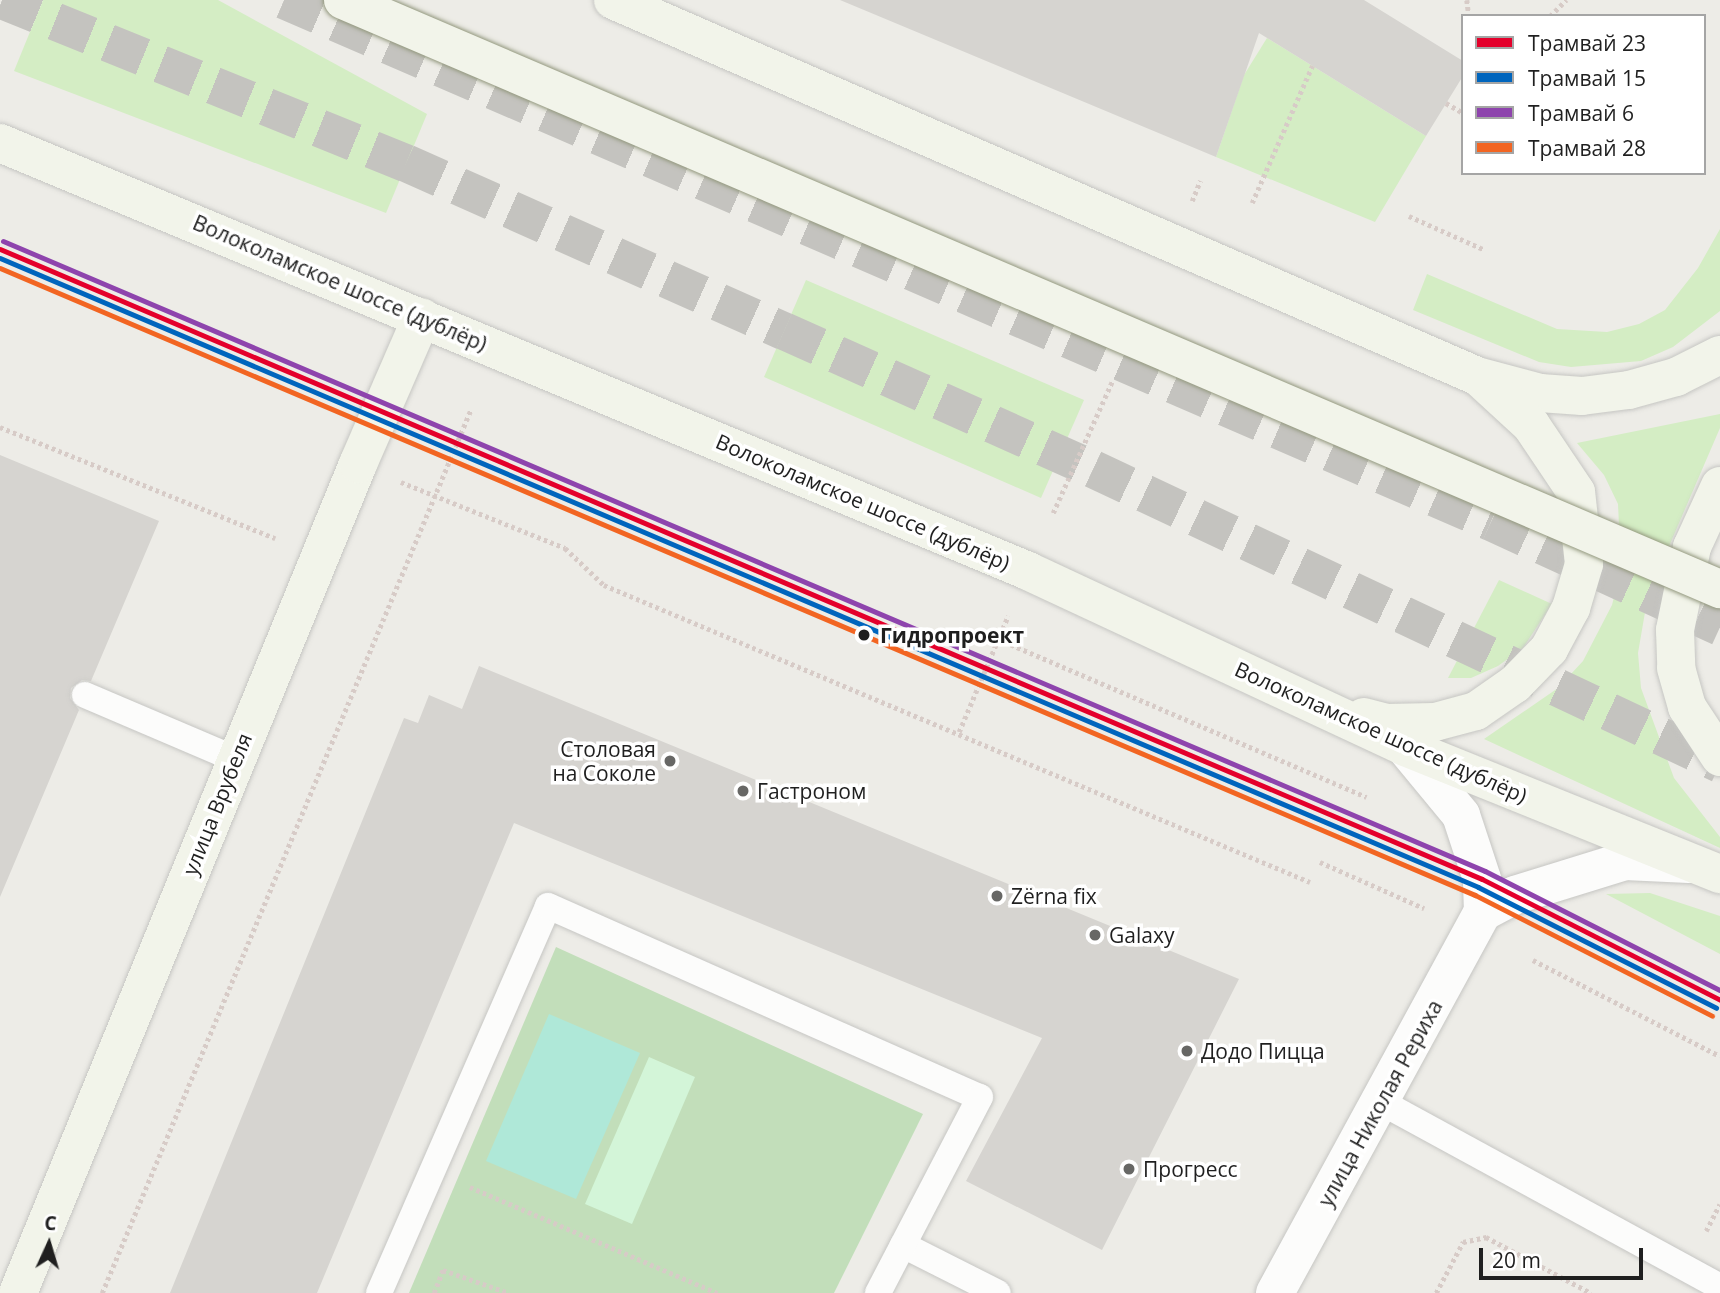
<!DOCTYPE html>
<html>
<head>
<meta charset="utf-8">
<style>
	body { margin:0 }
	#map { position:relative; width:1720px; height:1293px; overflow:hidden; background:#edece7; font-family:"Open Sans",sans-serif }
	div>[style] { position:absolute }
	.grass>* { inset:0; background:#d4edc4 }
	.forest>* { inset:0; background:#c2deba }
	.park>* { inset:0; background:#d3f5d8 }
	.pitch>* { inset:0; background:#afe8d8 }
	.building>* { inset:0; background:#d6d4d0 }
	.primary-tunnel>* { height:38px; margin-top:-19px; transform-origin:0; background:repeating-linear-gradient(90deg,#c4c3bf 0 38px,transparent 0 57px) }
	.path>* { height:4.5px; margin-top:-2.25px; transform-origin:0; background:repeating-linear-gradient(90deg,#d7cbc7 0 3.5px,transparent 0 7px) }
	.roads { filter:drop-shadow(0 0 2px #c6c6c3) drop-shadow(0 0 2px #c6c6c3) }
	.lane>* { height:26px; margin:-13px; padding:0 13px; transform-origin:13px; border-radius:13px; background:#fcfcfb }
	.street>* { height:38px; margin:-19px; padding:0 19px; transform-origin:19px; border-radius:19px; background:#fcfcfb }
	.secondary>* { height:38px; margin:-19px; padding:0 19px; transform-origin:19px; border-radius:19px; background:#f2f4ea }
	.bridges { filter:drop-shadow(0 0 2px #93987e) drop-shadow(0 0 2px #93987e) }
	.secondary-bridge>* { height:38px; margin:-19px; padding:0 19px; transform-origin:19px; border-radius:19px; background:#f2f4ea }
	.tram-1>* { height:5px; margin:-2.5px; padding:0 2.5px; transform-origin:2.5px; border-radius:2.5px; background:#e4002b }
	.tram-2>* { height:5px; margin:-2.5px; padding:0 2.5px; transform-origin:2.5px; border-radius:2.5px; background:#0065bd }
	.tram-3>* { height:5px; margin:-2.5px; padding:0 2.5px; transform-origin:2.5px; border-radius:2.5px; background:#8e44ad }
	.tram-4>* { height:5px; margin:-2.5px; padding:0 2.5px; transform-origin:2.5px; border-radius:2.5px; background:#f26522 }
	.dots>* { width:19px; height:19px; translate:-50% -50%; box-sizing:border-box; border:4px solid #fff; border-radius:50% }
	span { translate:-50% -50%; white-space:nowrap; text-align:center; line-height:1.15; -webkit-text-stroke:7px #fff; paint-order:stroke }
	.street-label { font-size:21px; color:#1f1f1f }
	.stop-label { font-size:21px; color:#1f1f1f; font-weight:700 }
	.left { translate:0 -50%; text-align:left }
	.poi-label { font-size:21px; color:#1f1f1f }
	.right { translate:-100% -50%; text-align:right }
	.legend { position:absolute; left:1461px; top:14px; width:245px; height:161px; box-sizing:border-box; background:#fff; border:2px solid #a5a5a5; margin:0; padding:9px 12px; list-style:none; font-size:21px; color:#1f1f1f }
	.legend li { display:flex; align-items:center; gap:14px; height:35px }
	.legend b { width:35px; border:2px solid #a5a5a5 }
	.north { position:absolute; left:14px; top:1209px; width:70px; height:70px; -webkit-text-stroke:5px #fff; paint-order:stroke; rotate:4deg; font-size:19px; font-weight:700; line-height:28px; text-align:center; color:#1f1f1f }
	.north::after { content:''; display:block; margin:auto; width:24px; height:32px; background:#1f1f1f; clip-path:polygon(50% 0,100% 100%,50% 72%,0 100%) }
	.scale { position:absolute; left:1479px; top:1248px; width:164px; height:32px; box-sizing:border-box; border:4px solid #1f1f1f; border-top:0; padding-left:9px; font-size:21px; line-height:24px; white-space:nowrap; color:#1f1f1f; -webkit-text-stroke:5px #fff; paint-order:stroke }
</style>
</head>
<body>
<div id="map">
	<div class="grass">
		<div style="clip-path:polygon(43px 0,218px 0,427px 114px,386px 213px,14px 71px)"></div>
		<div style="clip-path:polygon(1267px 38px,1426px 136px,1375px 222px,1216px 157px,1244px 75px)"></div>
		<div style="clip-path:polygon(1720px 229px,1720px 311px,1673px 347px,1641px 361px,1571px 367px,1539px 362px,1413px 310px,1427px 274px,1557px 329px,1607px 332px,1639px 324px,1665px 310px,1698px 268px)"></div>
		<div style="clip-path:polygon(806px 280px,1084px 400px,1041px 498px,764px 377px)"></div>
		<div style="clip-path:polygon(1720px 414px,1720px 428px,1648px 595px,1638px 653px,1641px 688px,1674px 778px,1720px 837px,1720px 848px,1484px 739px,1558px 688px,1583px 661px,1612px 605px,1621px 569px,1618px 504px,1604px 475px,1577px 443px)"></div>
		<div style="clip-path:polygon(1499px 580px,1552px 604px,1523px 648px,1498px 666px,1471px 678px,1448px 678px)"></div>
		<div style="clip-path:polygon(1650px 893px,1720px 916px,1720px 954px,1606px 894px)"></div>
	</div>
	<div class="forest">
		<div style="clip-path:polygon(556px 947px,923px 1114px,834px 1293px,409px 1293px)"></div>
	</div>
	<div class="park">
		<div style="clip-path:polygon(649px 1057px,695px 1077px,632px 1224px,585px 1204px)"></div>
	</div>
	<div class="pitch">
		<div style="clip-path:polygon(549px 1014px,640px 1053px,576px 1199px,486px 1161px)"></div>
	</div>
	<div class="building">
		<div style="clip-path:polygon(840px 0,1364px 0,1463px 61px,1463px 76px,1426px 136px,1259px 33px,1216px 157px)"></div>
		<div style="clip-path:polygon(0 455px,159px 521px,91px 681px,82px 680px,71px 688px,70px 698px,79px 710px,0 897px)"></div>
		<div style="clip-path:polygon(479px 666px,1239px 979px,1102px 1250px,966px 1181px,1042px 1038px,514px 823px,317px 1293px,170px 1293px,404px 718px,418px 723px,429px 695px,462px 709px)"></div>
	</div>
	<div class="primary-tunnel">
		<div style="left:2px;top:0;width:436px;rotate:22deg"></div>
		<div style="left:406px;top:163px;width:414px;rotate:24deg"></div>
		<div style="left:784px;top:331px;width:338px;rotate:24.1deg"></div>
		<div style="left:1093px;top:469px;width:693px;rotate:25.2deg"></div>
		<div style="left:284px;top:0;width:1315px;rotate:23.39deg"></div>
		<div style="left:1491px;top:522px;width:252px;rotate:24.6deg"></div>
	</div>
	<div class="path">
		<div style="left:1467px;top:0;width:16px;rotate:83deg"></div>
		<div style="left:1550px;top:16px;width:23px;rotate:-45deg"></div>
		<div style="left:1446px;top:103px;width:20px;rotate:30deg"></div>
		<div style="left:1192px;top:201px;width:22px;rotate:-68deg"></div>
		<div style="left:1252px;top:203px;width:150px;rotate:-66.3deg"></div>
		<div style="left:1409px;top:216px;width:81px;rotate:24deg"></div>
		<div style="left:0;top:427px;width:297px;rotate:22deg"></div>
		<div style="left:401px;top:482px;width:177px;rotate:21.9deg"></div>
		<div style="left:565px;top:548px;width:54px;rotate:43.5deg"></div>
		<div style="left:604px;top:585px;width:766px;rotate:22.82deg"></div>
		<div style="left:1053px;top:513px;width:144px;rotate:-65.8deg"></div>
		<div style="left:998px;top:639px;width:401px;rotate:23.2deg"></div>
		<div style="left:959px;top:732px;width:126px;rotate:-67.1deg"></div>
		<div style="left:1320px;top:862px;width:114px;rotate:23.9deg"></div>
		<div style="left:1533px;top:960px;width:210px;rotate:27.2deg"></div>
		<div style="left:470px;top:1187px;width:269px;rotate:23.2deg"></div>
		<div style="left:1706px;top:1231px;width:30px;rotate:-63deg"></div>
		<div style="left:102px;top:1293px;width:958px;rotate:-67.34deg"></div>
		<div style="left:434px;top:1293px;width:25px;rotate:-69deg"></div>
		<div style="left:443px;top:1270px;width:70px;rotate:19.2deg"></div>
		<div style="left:1436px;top:1293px;width:58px;rotate:-62.1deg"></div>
		<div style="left:1463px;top:1242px;width:24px;rotate:-12deg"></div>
		<div style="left:1486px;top:1237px;width:119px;rotate:28.1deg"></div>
	</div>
	<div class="roads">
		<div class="lane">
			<div style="left:85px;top:695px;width:163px;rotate:23.1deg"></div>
			<div style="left:1381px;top:1102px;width:386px;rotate:28.6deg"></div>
			<div style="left:903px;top:1245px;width:106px;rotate:26.8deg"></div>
			<div style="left:379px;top:1293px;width:422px;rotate:-66.4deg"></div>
			<div style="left:548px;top:906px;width:472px;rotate:23.9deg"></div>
			<div style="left:980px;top:1097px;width:221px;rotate:117.5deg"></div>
		</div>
		<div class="street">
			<div style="left:1483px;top:912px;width:36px;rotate:-28deg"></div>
			<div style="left:1515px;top:895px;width:115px;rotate:-17.2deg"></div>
			<div style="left:1625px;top:861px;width:64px;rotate:2.7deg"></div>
			<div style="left:1275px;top:1293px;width:434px;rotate:-61.4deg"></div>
			<div style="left:1483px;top:912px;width:33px;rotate:-92deg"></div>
			<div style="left:1482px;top:879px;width:67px;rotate:-108.2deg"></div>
			<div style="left:1461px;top:815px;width:88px;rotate:-129.5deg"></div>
		</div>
		<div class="secondary">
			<div style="left:613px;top:0;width:942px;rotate:23.52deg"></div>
			<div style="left:1477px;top:376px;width:65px;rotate:15.1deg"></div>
			<div style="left:1540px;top:393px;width:42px;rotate:4.1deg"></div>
			<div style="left:1582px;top:396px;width:47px;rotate:-7.3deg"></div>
			<div style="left:1629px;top:390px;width:49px;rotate:-15.5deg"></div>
			<div style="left:1676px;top:377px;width:49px;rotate:-26.6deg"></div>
			<div style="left:0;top:143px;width:1114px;rotate:22.6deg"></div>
			<div style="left:1028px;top:571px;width:416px;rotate:25deg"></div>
			<div style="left:1405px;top:747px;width:340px;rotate:22deg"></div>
			<div style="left:1720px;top:486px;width:67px;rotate:114.7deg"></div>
			<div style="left:1692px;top:547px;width:85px;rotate:101.6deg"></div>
			<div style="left:1675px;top:630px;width:38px;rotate:88deg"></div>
			<div style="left:1676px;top:668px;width:41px;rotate:74.2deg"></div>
			<div style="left:1687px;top:707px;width:60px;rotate:56.6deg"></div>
			<div style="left:1364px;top:717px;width:23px;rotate:15deg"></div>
			<div style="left:1386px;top:723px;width:49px;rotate:-1.2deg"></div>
			<div style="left:1435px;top:722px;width:42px;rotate:-15deg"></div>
			<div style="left:1476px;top:711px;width:47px;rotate:-34.7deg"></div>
			<div style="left:1515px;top:684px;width:49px;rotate:-45.8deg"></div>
			<div style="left:1549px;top:649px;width:47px;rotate:-61.8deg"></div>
			<div style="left:1571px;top:608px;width:46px;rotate:-73.5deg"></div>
			<div style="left:1584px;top:564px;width:72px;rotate:-96.3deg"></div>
			<div style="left:1576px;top:492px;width:81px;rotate:-123.9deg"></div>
			<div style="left:1531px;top:425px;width:68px;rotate:-137.4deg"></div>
			<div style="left:18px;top:1293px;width:896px;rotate:-67.7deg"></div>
			<div style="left:358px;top:464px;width:160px;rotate:-66.5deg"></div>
		</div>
	</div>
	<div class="bridges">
		<div class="secondary-bridge">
			<div style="left:343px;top:0;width:1498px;rotate:23.16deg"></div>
		</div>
	</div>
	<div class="tram-1">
		<div style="left:0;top:249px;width:1610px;rotate:23.03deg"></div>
		<div style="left:1482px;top:879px;width:267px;rotate:26.9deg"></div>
	</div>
	<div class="tram-2">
		<div style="left:0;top:258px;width:1606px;rotate:23.05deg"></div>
		<div style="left:1478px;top:887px;width:267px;rotate:26.9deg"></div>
	</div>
	<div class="tram-3">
		<div style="left:3px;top:241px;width:1610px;rotate:23.03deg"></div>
		<div style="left:1485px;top:871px;width:263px;rotate:26.9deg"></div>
	</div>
	<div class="tram-4">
		<div style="left:0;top:268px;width:1603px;rotate:23.03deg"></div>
		<div style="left:1475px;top:895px;width:266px;rotate:27deg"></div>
	</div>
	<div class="dots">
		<div style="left:864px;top:635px;background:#1f1f1f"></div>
		<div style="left:670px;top:761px;background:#676765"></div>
		<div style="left:743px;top:791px;background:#676765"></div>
		<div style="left:997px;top:896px;background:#676765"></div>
		<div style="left:1095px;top:935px;background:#676765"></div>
		<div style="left:1187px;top:1051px;background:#676765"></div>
		<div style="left:1129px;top:1169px;background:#676765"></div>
	</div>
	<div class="street-label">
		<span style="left:340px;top:283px;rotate:23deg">Волоколамское шоссе (дублёр)</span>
		<span style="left:863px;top:502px;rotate:23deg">Волоколамское шоссе (дублёр)</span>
		<span style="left:1381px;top:732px;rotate:24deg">Волоколамское шоссе (дублёр)</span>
		<span style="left:217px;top:804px;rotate:-68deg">улица Врубеля</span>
		<span style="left:1380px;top:1103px;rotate:-61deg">улица Николая Рериха</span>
	</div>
	<div class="stop-label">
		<span class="left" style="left:880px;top:635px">Гидропроект</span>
	</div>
	<div class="poi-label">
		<span class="right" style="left:656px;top:761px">Столовая<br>на Соколе</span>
		<span class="left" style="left:757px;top:791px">Гастроном</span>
		<span class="left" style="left:1011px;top:896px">Zёrna fix</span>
		<span class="left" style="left:1109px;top:935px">Galaxy</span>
		<span class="left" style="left:1201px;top:1051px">Додо Пицца</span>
		<span class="left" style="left:1143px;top:1169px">Прогресс</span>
	</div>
	<ul class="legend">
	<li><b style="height:9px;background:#e4002b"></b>Трамвай 23</li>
	<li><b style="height:9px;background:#0065bd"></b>Трамвай 15</li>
	<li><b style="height:9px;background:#8e44ad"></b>Трамвай 6</li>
	<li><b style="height:9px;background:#f26522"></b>Трамвай 28</li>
	</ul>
	<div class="north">С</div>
	<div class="scale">20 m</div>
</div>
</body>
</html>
